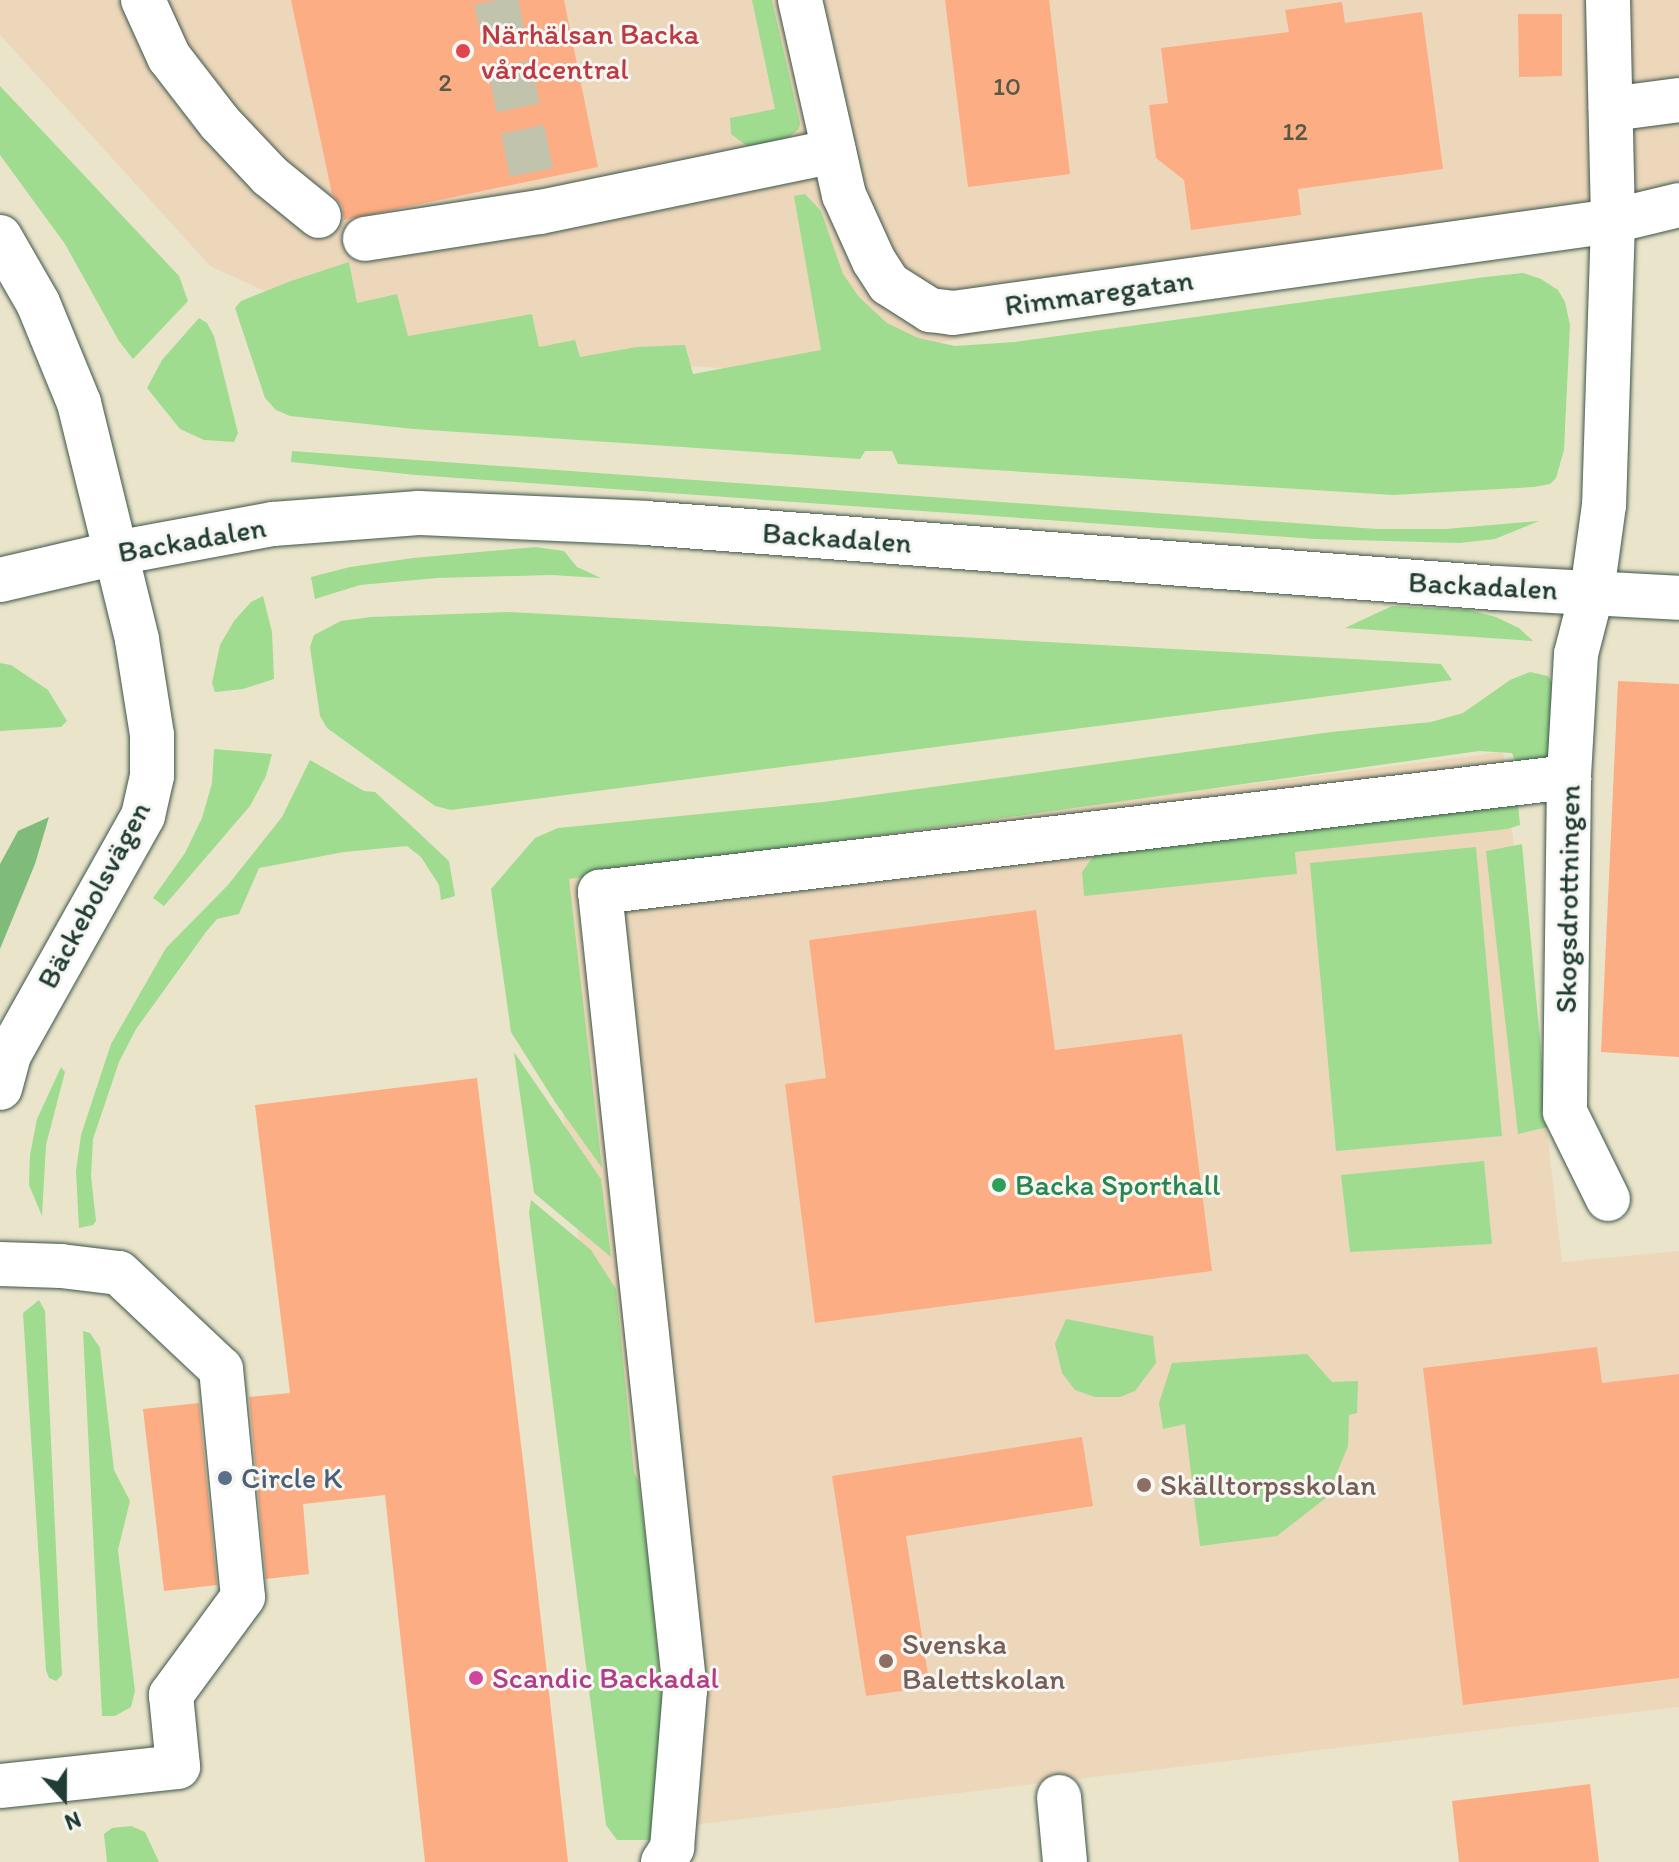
<!DOCTYPE html>
<html>
<head>
<meta charset="utf-8">
<style>
	body { margin:0 }
	#map { position:relative; width:1679px; height:1862px; overflow:hidden; background:#eae5ca; font-family:Itim,sans-serif }
	div>[style] { position:absolute }
	.built>* { inset:0; background:#edd7bb }
	.green>* { inset:0; background:#9fdc90 }
	.forest>* { inset:0; background:#7fbc7a }
	.building>* { inset:0; background:#fdad83 }
	.minor-tunnel>* { height:44px; margin-top:-22px; transform-origin:0; background:repeating-linear-gradient(90deg,#c1c3ac 0 44px,transparent 0 66px) }
	.roads { filter:drop-shadow(0 0 2px #3d564a) drop-shadow(0 0 2px #3d564a) }
	.minor>* { height:44px; margin:-22px; padding:0 22px; transform-origin:22px; border-radius:22px; background:#fff }
	.dots>* { width:22px; height:22px; translate:-50% -50%; box-sizing:border-box; border:4px solid #f6f6f2; border-radius:50% }
	span { translate:-50% -50%; white-space:nowrap; text-align:center; line-height:1.15; -webkit-text-stroke:6px #f6f6f2; paint-order:stroke }
	.number-label { font-size:26px; color:#565948 }
	.number-label span { -webkit-text-stroke-width:0 }
	.health-label { font-size:30px; color:#be3a42 }
	.left { translate:0 -50%; text-align:left }
	.street-label { font-size:30px; color:#1f3d34 }
	.leisure-label { font-size:30px; color:#27864d }
	.service-label { font-size:30px; color:#4e5e75 }
	.education-label { font-size:30px; color:#785e54 }
	.hotel-label { font-size:30px; color:#b23c85 }
	.north { position:absolute; left:24px; top:1758px; width:80px; height:80px; -webkit-text-stroke:6px #f6f6f2; paint-order:stroke; rotate:159deg; font-size:22px; font-weight:700; line-height:32px; text-align:center; color:#1f3d34 }
	.north::after { content:''; display:block; margin:auto; width:28px; height:36px; background:#1f3d34; clip-path:polygon(50% 0,100% 100%,50% 72%,0 100%) }
</style>
</head>
<body>
<div id="map">
	<div class="built">
		<div style="clip-path:polygon(0 0,1679px 0,1679px 201px,786px 372px,385px 347px,210px 266px,0 35px)"></div>
		<div style="clip-path:polygon(1503px 752px,1562px 1262px,1679px 1251px,1679px 1707px,651px 1830px,534px 875px)"></div>
	</div>
	<div class="green">
		<div style="clip-path:polygon(752px 0,772px 0,800px 123px,799px 129px,786px 139px,751px 149px,731px 134px,730px 118px,775px 109px)"></div>
		<div style="clip-path:polygon(0 86px,179px 276px,188px 301px,133px 359px,119px 341px,65px 244px,0 155px)"></div>
		<div style="clip-path:polygon(805px 194px,821px 211px,843px 274px,859px 297px,887px 323px,918px 338px,955px 346px,1015px 342px,1485px 277px,1523px 273px,1541px 279px,1558px 290px,1565px 302px,1570px 325px,1564px 450px,1556px 478px,1550px 484px,1534px 487px,1393px 495px,898px 464px,892px 451px,865px 451px,860px 459px,414px 429px,290px 416px,276px 410px,265px 398px,235px 308px,241px 301px,291px 281px,349px 262px,357px 303px,397px 294px,408px 336px,532px 314px,539px 347px,575px 340px,580px 357px,637px 347px,685px 345px,693px 374px,821px 350px,794px 196px)"></div>
		<div style="clip-path:polygon(199px 318px,207px 323px,214px 336px,238px 433px,234px 442px,204px 440px,180px 429px,147px 388px,162px 360px)"></div>
		<div style="clip-path:polygon(292px 451px,1377px 529px,1445px 529px,1539px 521px,1495px 539px,1459px 543px,1315px 539px,416px 475px,291px 462px)"></div>
		<div style="clip-path:polygon(535px 547px,564px 551px,577px 567px,601px 578px,551px 575px,437px 578px,360px 585px,315px 599px,311px 577px,350px 567px,413px 558px)"></div>
		<div style="clip-path:polygon(263px 596px,272px 632px,274px 679px,243px 689px,215px 692px,212px 683px,220px 645px,234px 621px,251px 602px)"></div>
		<div style="clip-path:polygon(1392px 606px,1469px 610px,1496px 617px,1519px 628px,1533px 641px,1345px 628px)"></div>
		<div style="clip-path:polygon(511px 612px,1441px 664px,1452px 680px,451px 810px,435px 806px,327px 728px,320px 716px,310px 647px,314px 635px,341px 621px,371px 617px)"></div>
		<div style="clip-path:polygon(0 663px,11px 665px,48px 690px,67px 721px,61px 727px,0 731px)"></div>
		<div style="clip-path:polygon(1530px 672px,1548px 676px,1554px 686px,1561px 719px,1545px 767px,1517px 765px,1512px 753px,1479px 751px,569px 879px,602px 1168px,555px 1102px,511px 1032px,491px 889px,535px 838px,558px 828px,823px 802px,1331px 732px,1431px 722px,1463px 713px,1510px 680px)"></div>
		<div style="clip-path:polygon(214px 749px,272px 754px,266px 776px,250px 806px,164px 906px,153px 898px,185px 853px,202px 818px,212px 783px)"></div>
		<div style="clip-path:polygon(310px 760px,364px 791px,375px 792px,449px 861px,455px 896px,441px 900px,439px 885px,421px 857px,407px 846px,344px 852px,259px 868px,239px 914px,217px 919px,206px 932px,136px 1029px,119px 1062px,93px 1139px,91px 1176px,96px 1221px,93px 1225px,79px 1228px,76px 1171px,81px 1135px,111px 1044px,166px 948px,228px 885px,282px 817px)"></div>
		<div style="clip-path:polygon(1518px 804px,1520px 825px,1507px 829px,1295px 852px,1297px 874px,1084px 896px,1082px 872px,1095px 854px)"></div>
		<div style="clip-path:polygon(1522px 844px,1548px 1127px,1518px 1134px,1486px 851px)"></div>
		<div style="clip-path:polygon(1476px 847px,1502px 1136px,1336px 1151px,1310px 863px)"></div>
		<div style="clip-path:polygon(514px 1052px,601px 1179px,611px 1257px,534px 1193px)"></div>
		<div style="clip-path:polygon(61px 1067px,65px 1072px,46px 1145px,42px 1216px,29px 1185px,30px 1155px,37px 1119px)"></div>
		<div style="clip-path:polygon(1484px 1161px,1492px 1244px,1350px 1252px,1341px 1175px)"></div>
		<div style="clip-path:polygon(531px 1200px,591px 1250px,616px 1289px,634px 1473px,638px 1480px,650px 1572px,665px 1731px,662px 1837px,650px 1840px,617px 1840px,606px 1825px,529px 1213px)"></div>
		<div style="clip-path:polygon(39px 1300px,45px 1311px,60px 1636px,62px 1675px,56px 1681px,49px 1678px,46px 1670px,23px 1313px)"></div>
		<div style="clip-path:polygon(1066px 1319px,1153px 1336px,1156px 1363px,1135px 1391px,1120px 1397px,1095px 1397px,1075px 1390px,1062px 1373px,1055px 1344px)"></div>
		<div style="clip-path:polygon(83px 1331px,90px 1333px,100px 1348px,114px 1470px,130px 1501px,118px 1550px,135px 1691px,131px 1707px,115px 1716px,102px 1716px)"></div>
		<div style="clip-path:polygon(1307px 1354px,1332px 1382px,1358px 1381px,1357px 1413px,1349px 1415px,1348px 1446px,1327px 1497px,1277px 1536px,1200px 1546px,1185px 1424px,1163px 1429px,1159px 1403px,1172px 1363px)"></div>
		<div style="clip-path:polygon(131px 1826px,145px 1832px,159px 1862px,107px 1862px,104px 1834px,112px 1828px)"></div>
	</div>
	<div class="forest">
		<div style="clip-path:polygon(49px 817px,35px 864px,0 949px,0 864px,18px 831px)"></div>
	</div>
	<div class="building">
		<div style="clip-path:polygon(291px 0,564px 0,598px 167px,344px 220px,342px 206px,332px 194px)"></div>
		<div style="clip-path:polygon(945px 0,1049px 0,1070px 174px,968px 187px)"></div>
		<div style="clip-path:polygon(1342px 2px,1345px 23px,1422px 12px,1443px 169px,1298px 189px,1301px 215px,1191px 230px,1184px 180px,1156px 158px,1149px 105px,1168px 103px,1161px 48px,1289px 32px,1285px 10px)"></div>
		<div style="clip-path:polygon(1518px 14px,1562px 14px,1562px 76px,1519px 77px)"></div>
		<div style="clip-path:polygon(1618px 681px,1679px 684px,1679px 1057px,1601px 1052px)"></div>
		<div style="clip-path:polygon(1036px 910px,1055px 1050px,1182px 1034px,1212px 1271px,815px 1323px,785px 1084px,826px 1078px,809px 940px)"></div>
		<div style="clip-path:polygon(477px 1078px,525px 1478px,568px 1862px,425px 1862px,385px 1495px,303px 1504px,309px 1574px,266px 1579px,249px 1397px,290px 1393px,255px 1105px)"></div>
		<div style="clip-path:polygon(1597px 1347px,1602px 1383px,1679px 1374px,1679px 1678px,1463px 1705px,1423px 1368px)"></div>
		<div style="clip-path:polygon(199px 1403px,217px 1585px,164px 1591px,143px 1409px)"></div>
		<div style="clip-path:polygon(1082px 1437px,1093px 1506px,906px 1536px,930px 1687px,866px 1696px,832px 1476px)"></div>
		<div style="clip-path:polygon(1590px 1784px,1599px 1862px,1459px 1862px,1452px 1801px)"></div>
	</div>
	<div class="minor-tunnel">
		<div style="left:496px;top:0;width:184px;rotate:78.4deg"></div>
	</div>
	<div class="roads">
		<div class="minor">
			<div style="left:143px;top:0;width:63px;rotate:65.5deg"></div>
			<div style="left:169px;top:57px;width:83px;rotate:52.3deg"></div>
			<div style="left:220px;top:123px;width:73px;rotate:46.7deg"></div>
			<div style="left:270px;top:176px;width:63px;rotate:39.2deg"></div>
			<div style="left:800px;top:0;width:200px;rotate:77.3deg"></div>
			<div style="left:844px;top:195px;width:72px;rotate:65.6deg"></div>
			<div style="left:874px;top:261px;width:27px;rotate:57deg"></div>
			<div style="left:889px;top:284px;width:49px;rotate:32.4deg"></div>
			<div style="left:930px;top:310px;width:23px;rotate:7deg"></div>
			<div style="left:953px;top:313px;width:666px;rotate:-7.94deg"></div>
			<div style="left:1613px;top:221px;width:68px;rotate:-13.6deg"></div>
			<div style="left:1608px;top:0;width:221px;rotate:88.7deg"></div>
			<div style="left:1613px;top:221px;width:284px;rotate:91.8deg"></div>
			<div style="left:1604px;top:505px;width:88px;rotate:97.9deg"></div>
			<div style="left:1592px;top:592px;width:64px;rotate:104.5deg"></div>
			<div style="left:1576px;top:654px;width:123px;rotate:93.3deg"></div>
			<div style="left:1569px;top:777px;width:335px;rotate:90.7deg"></div>
			<div style="left:1565px;top:1112px;width:97px;rotate:63.7deg"></div>
			<div style="left:1611px;top:109px;width:69px;rotate:-7.5deg"></div>
			<div style="left:0;top:237px;width:76px;rotate:60.1deg"></div>
			<div style="left:38px;top:303px;width:108px;rotate:67.7deg"></div>
			<div style="left:79px;top:403px;width:244px;rotate:76.2deg"></div>
			<div style="left:137px;top:640px;width:96px;rotate:81deg"></div>
			<div style="left:152px;top:735px;width:41px;rotate:90deg"></div>
			<div style="left:152px;top:776px;width:41px;rotate:102.7deg"></div>
			<div style="left:143px;top:816px;width:274px;rotate:119.3deg"></div>
			<div style="left:9px;top:1055px;width:34px;rotate:105deg"></div>
			<div style="left:365px;top:239px;width:177px;rotate:-8.8deg"></div>
			<div style="left:540px;top:212px;width:300px;rotate:-11.7deg"></div>
			<div style="left:0;top:580px;width:119px;rotate:-13.1deg"></div>
			<div style="left:116px;top:553px;width:160px;rotate:-10.5deg"></div>
			<div style="left:273px;top:524px;width:146px;rotate:-4.3deg"></div>
			<div style="left:419px;top:513px;width:226px;rotate:2.5deg"></div>
			<div style="left:645px;top:523px;width:853px;rotate:4.37deg"></div>
			<div style="left:1496px;top:588px;width:183px;rotate:3.1deg"></div>
			<div style="left:0;top:1264px;width:61px;rotate:1.9deg"></div>
			<div style="left:61px;top:1266px;width:58px;rotate:6.9deg"></div>
			<div style="left:119px;top:1273px;width:140px;rotate:43.3deg"></div>
			<div style="left:221px;top:1369px;width:229px;rotate:84.5deg"></div>
			<div style="left:243px;top:1597px;width:122px;rotate:126.3deg"></div>
			<div style="left:171px;top:1695px;width:72px;rotate:84.4deg"></div>
			<div style="left:178px;top:1767px;width:179px;rotate:173.9deg"></div>
			<div style="left:1059px;top:1797px;width:65px;rotate:84.7deg"></div>
			<div style="left:663px;top:1862px;width:17px;rotate:-57deg"></div>
			<div style="left:672px;top:1848px;width:158px;rotate:-85.3deg"></div>
			<div style="left:685px;top:1691px;width:804px;rotate:-96.07deg"></div>
			<div style="left:600px;top:892px;width:976px;rotate:-6.77deg"></div>
		</div>
	</div>
	<div class="dots">
		<div style="left:463px;top:51px;background:#e0444e"></div>
		<div style="left:999px;top:1185px;background:#2e9e5b"></div>
		<div style="left:225px;top:1478px;background:#5c6f8a"></div>
		<div style="left:1144px;top:1485px;background:#8d6e63"></div>
		<div style="left:886px;top:1661px;background:#8d6e63"></div>
		<div style="left:476px;top:1678px;background:#d1479c"></div>
	</div>
	<div class="number-label">
		<span style="left:445px;top:83px">2</span>
		<span style="left:1007px;top:87px">10</span>
		<span style="left:1295px;top:132px">12</span>
	</div>
	<div class="health-label">
		<span class="left" style="left:481px;top:51px">Närhälsan Backa<br>vårdcentral</span>
	</div>
	<div class="street-label">
		<span style="left:1099px;top:293px;rotate:-8deg">Rimmaregatan</span>
		<span style="left:837px;top:538px;rotate:4deg">Backadalen</span>
		<span style="left:192px;top:540px;rotate:-10deg">Backadalen</span>
		<span style="left:1483px;top:586px;rotate:3deg">Backadalen</span>
		<span style="left:94px;top:895px;rotate:-62deg">Bäckebolsvägen</span>
		<span style="left:1568px;top:899px;rotate:-89deg">Skogsdrottningen</span>
	</div>
	<div class="leisure-label">
		<span class="left" style="left:1015px;top:1185px">Backa Sporthall</span>
	</div>
	<div class="service-label">
		<span class="left" style="left:241px;top:1478px">Circle K</span>
	</div>
	<div class="education-label">
		<span class="left" style="left:1160px;top:1485px">Skälltorpsskolan</span>
		<span class="left" style="left:902px;top:1661px">Svenska<br>Balettskolan</span>
	</div>
	<div class="hotel-label">
		<span class="left" style="left:492px;top:1678px">Scandic Backadal</span>
	</div>
	<div class="north">N</div>
</div>
</body>
</html>
